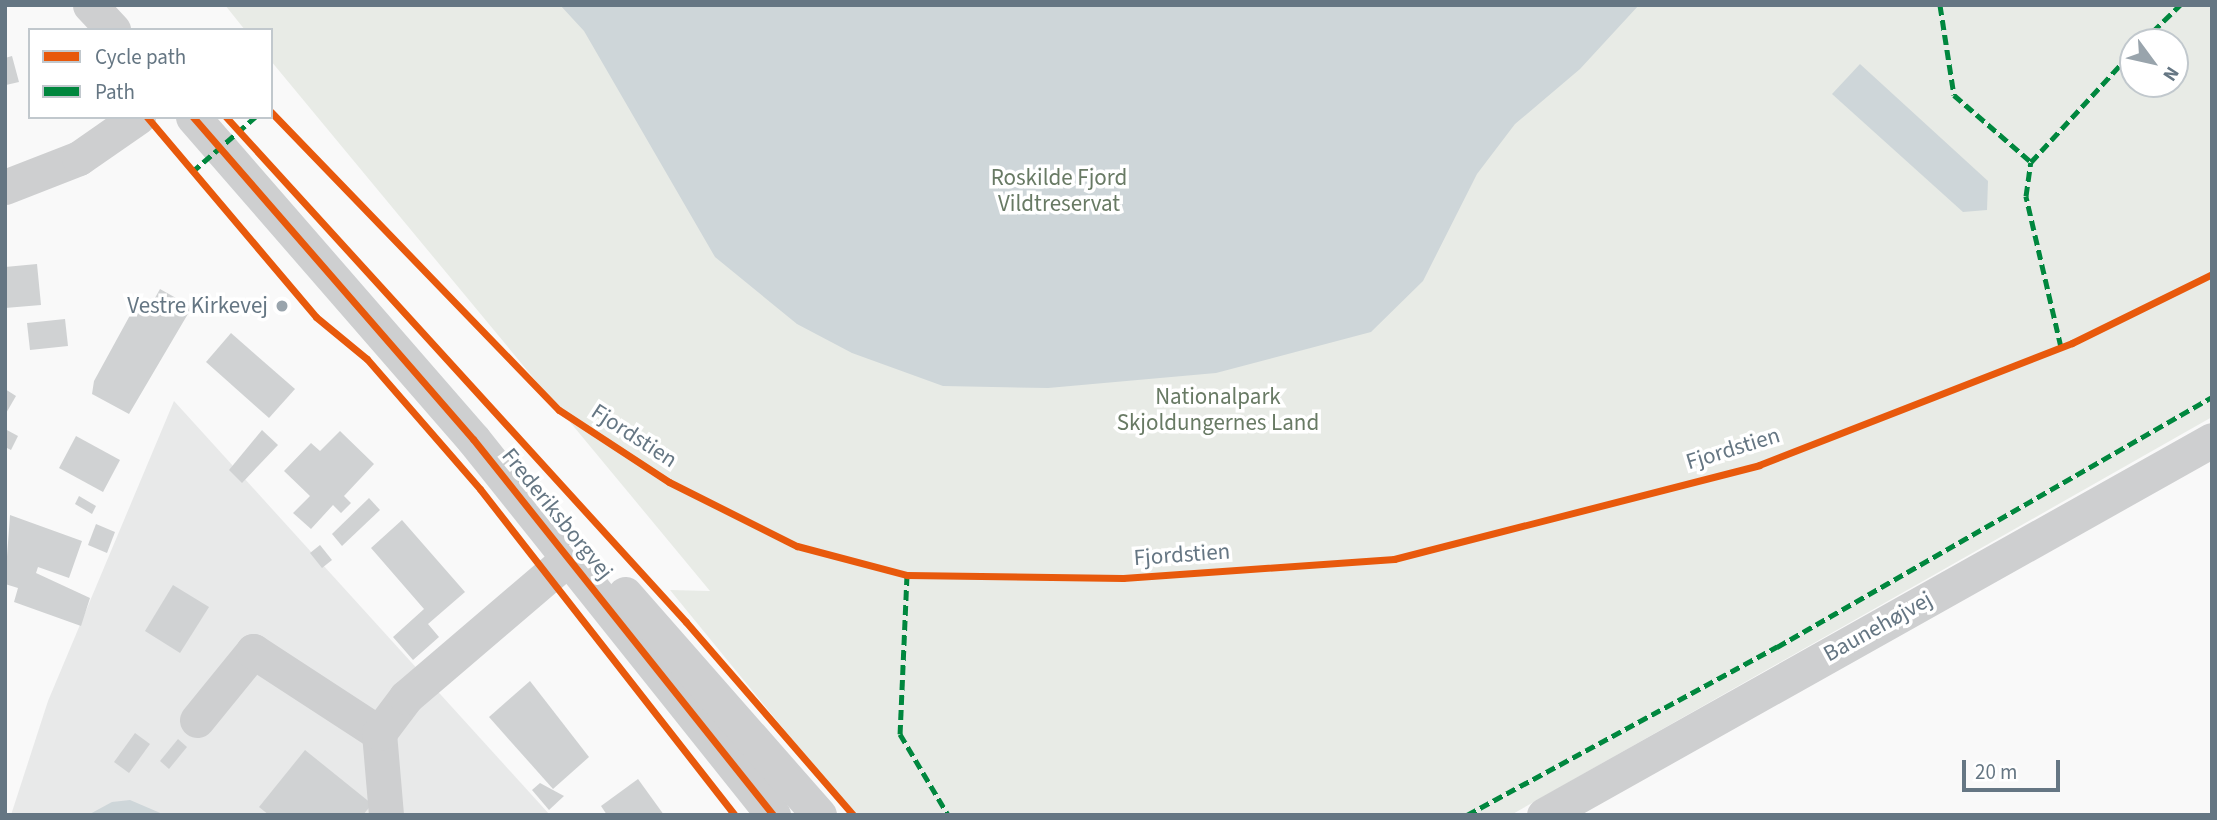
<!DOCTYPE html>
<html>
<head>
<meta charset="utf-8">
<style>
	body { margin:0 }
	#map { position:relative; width:2217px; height:820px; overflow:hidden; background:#f9f9f9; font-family:"Source Sans 3",sans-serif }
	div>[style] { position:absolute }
	.built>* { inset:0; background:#e8e9e9 }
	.green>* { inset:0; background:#e8ebe6 }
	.water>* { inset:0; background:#ced6d9 }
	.building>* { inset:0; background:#d0d2d3 }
	.minor>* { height:35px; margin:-17.5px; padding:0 17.5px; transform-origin:17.5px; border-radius:17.5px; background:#cecfd0 }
	.quiet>* { height:5px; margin-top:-2.5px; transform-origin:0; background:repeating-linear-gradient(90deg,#00873e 0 10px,transparent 0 15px) }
	.cycleway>* { height:7px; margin:-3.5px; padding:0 3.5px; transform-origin:3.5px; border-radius:3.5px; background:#e8590c }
	.dots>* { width:19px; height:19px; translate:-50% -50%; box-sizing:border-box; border:4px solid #fff; border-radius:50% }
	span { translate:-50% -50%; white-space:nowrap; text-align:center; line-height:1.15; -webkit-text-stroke:7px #fff; paint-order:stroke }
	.park-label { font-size:23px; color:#687a64 }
	.poi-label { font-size:23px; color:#657683 }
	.right { translate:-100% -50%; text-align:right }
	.street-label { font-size:23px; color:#657683 }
	.frame { position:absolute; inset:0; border:7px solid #657683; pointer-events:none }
	.legend { position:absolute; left:28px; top:28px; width:245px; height:91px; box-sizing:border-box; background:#fff; border:2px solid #c1c8cd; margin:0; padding:9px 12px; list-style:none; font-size:21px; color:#657683 }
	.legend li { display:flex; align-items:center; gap:14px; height:35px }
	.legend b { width:35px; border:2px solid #c1c8cd }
	.north { position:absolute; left:2119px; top:28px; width:70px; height:70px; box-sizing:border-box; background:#fff; border:2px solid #c1c8cd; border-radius:50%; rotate:123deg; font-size:19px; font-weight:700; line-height:28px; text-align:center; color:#657683 }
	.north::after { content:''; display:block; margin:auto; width:24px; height:32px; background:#99a4ac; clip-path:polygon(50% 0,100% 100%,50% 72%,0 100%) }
	.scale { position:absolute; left:1962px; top:760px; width:98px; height:32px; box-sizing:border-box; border:4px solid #657683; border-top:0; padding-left:9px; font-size:21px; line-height:24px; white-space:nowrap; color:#657683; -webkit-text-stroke:5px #fff; paint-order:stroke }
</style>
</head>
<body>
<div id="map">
	<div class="built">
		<div style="clip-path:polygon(174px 401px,550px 815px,11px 815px,48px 701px)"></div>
	</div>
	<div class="green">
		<div style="clip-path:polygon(evenodd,225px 5px,2212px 5px,2212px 417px,1511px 815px,854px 815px,670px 590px,710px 591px,271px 61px,271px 30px,245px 30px,225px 5px,2133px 42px,2175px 42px,2175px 84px,2133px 84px,2133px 42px)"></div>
	</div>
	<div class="water">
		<div style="clip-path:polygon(560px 5px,1639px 5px,1580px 69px,1515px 124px,1477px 174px,1423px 281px,1371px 332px,1216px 373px,1048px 388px,943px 386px,852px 353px,797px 324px,715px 257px,584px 31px)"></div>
		<div style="clip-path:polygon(1860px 64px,1988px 181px,1987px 210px,1963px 212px,1832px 94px)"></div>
		<div style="clip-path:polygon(130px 800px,165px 815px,88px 815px,112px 802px)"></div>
	</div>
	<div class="building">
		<div style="clip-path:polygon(12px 56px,19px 82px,6px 85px,5px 97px,5px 58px)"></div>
		<div style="clip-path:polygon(37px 264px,41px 305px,5px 308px,5px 267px)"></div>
		<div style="clip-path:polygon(160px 289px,192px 307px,129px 414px,92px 394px,94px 381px,134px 308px,146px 314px)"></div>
		<div style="clip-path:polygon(65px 319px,68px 346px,30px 350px,27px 323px)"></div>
		<div style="clip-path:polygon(231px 333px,295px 389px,269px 418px,206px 362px)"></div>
		<div style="clip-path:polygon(5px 389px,16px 396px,5px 415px)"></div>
		<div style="clip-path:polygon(5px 429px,18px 436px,11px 450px,5px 447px)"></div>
		<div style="clip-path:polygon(262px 430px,278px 445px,242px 483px,229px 470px)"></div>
		<div style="clip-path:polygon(340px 431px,374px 464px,344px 496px,351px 503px,341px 513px,333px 505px,311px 529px,293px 513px,310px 496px,284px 471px,311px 443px,320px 451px)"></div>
		<div style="clip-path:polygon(76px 436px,120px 460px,103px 492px,59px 468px)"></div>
		<div style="clip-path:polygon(79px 496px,96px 506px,92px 514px,75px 504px)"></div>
		<div style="clip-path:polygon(369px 498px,380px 510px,342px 546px,332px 534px)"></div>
		<div style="clip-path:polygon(10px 515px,82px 541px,69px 578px,38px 567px,36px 573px,90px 598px,81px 626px,14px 602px,18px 588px,5px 584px)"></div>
		<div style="clip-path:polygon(402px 520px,465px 592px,428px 624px,439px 637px,413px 660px,393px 637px,424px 609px,371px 548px)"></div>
		<div style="clip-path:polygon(96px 524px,115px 532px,107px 553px,88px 545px)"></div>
		<div style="clip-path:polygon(320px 545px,332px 560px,322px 568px,310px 553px)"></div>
		<div style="clip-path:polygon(173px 585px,209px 607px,180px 653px,145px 631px)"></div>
		<div style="clip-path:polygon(530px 681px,589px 757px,553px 789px,489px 717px)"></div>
		<div style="clip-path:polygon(135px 733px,150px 744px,129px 773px,114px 762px)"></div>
		<div style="clip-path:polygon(178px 739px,187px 747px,169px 769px,160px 761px)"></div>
		<div style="clip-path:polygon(305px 750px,372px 804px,363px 815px,269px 815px,259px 807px)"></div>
		<div style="clip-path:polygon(638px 779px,664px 815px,607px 815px,601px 806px)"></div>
		<div style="clip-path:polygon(540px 783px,564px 796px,549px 810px,532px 790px)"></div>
	</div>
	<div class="minor">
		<div style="left:90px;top:5px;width:34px;rotate:47deg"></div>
		<div style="left:193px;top:117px;width:427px;rotate:49deg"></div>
		<div style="left:473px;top:439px;width:481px;rotate:51.4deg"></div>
		<div style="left:5px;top:187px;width:79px;rotate:-21.4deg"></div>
		<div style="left:79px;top:158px;width:72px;rotate:-34.8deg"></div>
		<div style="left:625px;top:594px;width:294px;rotate:48.7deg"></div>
		<div style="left:197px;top:720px;width:89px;rotate:-50.9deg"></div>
		<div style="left:253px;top:651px;width:150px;rotate:33.1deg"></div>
		<div style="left:379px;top:733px;width:82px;rotate:85.1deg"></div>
		<div style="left:379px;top:733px;width:45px;rotate:-53.1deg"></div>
		<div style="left:406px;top:697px;width:214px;rotate:-40.5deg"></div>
		<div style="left:1544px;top:815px;width:766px;rotate:-29.31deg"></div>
	</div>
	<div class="quiet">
		<div style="left:1940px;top:5px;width:91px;rotate:81.2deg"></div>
		<div style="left:1954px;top:95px;width:102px;rotate:41deg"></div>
		<div style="left:2142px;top:42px;width:53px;rotate:-44.2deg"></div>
		<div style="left:192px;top:172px;width:84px;rotate:-41.1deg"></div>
		<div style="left:2061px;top:347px;width:155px;rotate:-103.1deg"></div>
		<div style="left:2026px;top:196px;width:34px;rotate:-82deg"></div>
		<div style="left:2031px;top:162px;width:151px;rotate:-47.4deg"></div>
		<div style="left:907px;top:575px;width:159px;rotate:92.5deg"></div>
		<div style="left:900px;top:734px;width:94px;rotate:59.3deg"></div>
		<div style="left:1467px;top:815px;width:353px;rotate:-28.5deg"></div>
		<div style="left:1777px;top:647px;width:502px;rotate:-29.89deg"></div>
	</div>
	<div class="cycleway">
		<div style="left:271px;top:112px;width:414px;rotate:46deg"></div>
		<div style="left:559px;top:410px;width:131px;rotate:33.2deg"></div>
		<div style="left:669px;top:482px;width:143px;rotate:26.6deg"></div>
		<div style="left:797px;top:546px;width:114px;rotate:14.8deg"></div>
		<div style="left:907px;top:575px;width:216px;rotate:0.8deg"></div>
		<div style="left:1123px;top:578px;width:272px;rotate:-4deg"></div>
		<div style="left:1394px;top:559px;width:377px;rotate:-14.4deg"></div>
		<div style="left:1759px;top:465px;width:336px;rotate:-21.3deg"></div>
		<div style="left:2072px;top:343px;width:156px;rotate:-26.2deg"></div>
		<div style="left:147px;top:117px;width:262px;rotate:49.8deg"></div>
		<div style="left:316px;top:317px;width:66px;rotate:39.5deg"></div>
		<div style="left:367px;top:359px;width:172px;rotate:49deg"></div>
		<div style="left:480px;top:489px;width:414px;rotate:52deg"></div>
		<div style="left:193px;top:117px;width:427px;rotate:49deg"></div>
		<div style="left:473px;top:439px;width:481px;rotate:51.4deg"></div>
		<div style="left:226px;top:117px;width:683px;rotate:47.67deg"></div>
		<div style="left:686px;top:622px;width:255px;rotate:49.1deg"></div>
	</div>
	<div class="dots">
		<div style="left:282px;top:306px;background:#99a4ac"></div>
	</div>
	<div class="park-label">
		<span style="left:1059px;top:191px">Roskilde Fjord<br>Vildtreservat</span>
		<span style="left:1218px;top:410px">Nationalpark<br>Skjoldungernes Land</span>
	</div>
	<div class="poi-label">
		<span class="right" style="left:268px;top:306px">Vestre Kirkevej</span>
	</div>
	<div class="street-label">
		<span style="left:634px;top:436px;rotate:33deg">Fjordstien</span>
		<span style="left:1733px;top:449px;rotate:-17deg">Fjordstien</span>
		<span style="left:557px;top:514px;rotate:51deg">Frederiksborgvej</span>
		<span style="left:1182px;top:555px;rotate:-4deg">Fjordstien</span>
		<span style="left:1878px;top:627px;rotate:-29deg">Baunehøjvej</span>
	</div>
	<div class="frame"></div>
	<ul class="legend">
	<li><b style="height:9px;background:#e8590c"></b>Cycle path</li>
	<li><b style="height:9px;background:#00873e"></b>Path</li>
	</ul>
	<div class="north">N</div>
	<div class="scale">20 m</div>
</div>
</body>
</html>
